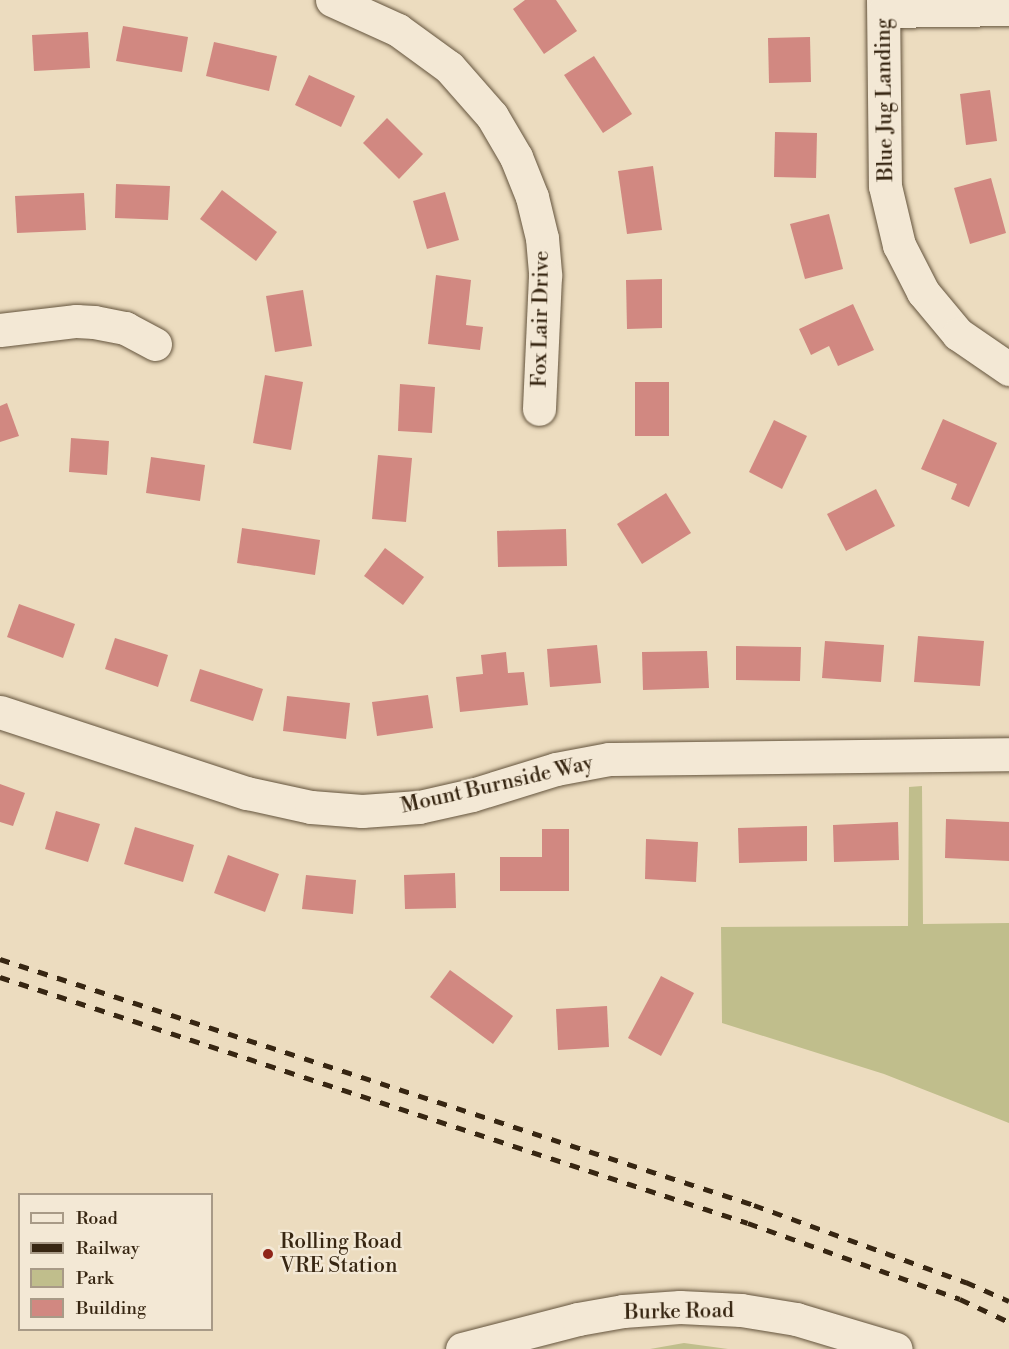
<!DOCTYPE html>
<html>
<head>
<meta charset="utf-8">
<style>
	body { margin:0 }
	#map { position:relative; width:1009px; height:1349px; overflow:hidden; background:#ecdcbf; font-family:"Libre Bodoni",serif }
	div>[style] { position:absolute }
	.green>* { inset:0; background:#c0be8c }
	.building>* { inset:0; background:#d18881 }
	.roads { filter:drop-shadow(0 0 2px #64543d) drop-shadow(0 0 2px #64543d) }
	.minor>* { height:33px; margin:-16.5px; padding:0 16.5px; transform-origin:16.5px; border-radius:16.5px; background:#f3e8d5 }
	.rail>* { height:4.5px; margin-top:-2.25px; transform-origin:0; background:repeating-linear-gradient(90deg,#372612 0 10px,transparent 0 20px) }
	.dots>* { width:16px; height:16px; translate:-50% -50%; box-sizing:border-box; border:3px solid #f3e8d5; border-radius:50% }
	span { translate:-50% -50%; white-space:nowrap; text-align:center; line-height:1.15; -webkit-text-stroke:4.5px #f3e8d5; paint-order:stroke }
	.street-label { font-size:21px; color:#372612 }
	.poi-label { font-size:21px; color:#372612 }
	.left { translate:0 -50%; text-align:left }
	.legend { position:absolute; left:18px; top:1193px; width:195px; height:138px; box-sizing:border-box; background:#f3e8d5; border:2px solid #a89a87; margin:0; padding:8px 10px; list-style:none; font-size:18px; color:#372612 }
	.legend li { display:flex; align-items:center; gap:12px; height:30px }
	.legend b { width:30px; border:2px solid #a89a87 }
</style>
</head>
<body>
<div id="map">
	<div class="green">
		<div style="clip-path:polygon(922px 786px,923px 924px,1009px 923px,1009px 1123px,884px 1074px,722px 1023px,721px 927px,908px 926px,909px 787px)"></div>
		<div style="clip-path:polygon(684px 1343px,728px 1349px,650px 1349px)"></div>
	</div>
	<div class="building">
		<div style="clip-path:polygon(525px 0,556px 0,577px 31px,544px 54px,513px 9px)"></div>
		<div style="clip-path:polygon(123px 26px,188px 37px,182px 72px,116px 61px)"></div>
		<div style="clip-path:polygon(88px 32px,90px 68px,34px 71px,32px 35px)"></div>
		<div style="clip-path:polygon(810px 37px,811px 82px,769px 83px,768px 38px)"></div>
		<div style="clip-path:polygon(214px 42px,277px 56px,269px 91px,206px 76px)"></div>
		<div style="clip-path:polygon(594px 56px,632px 114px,603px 133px,564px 75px)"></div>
		<div style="clip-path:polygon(309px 75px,355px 96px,341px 127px,295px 105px)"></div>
		<div style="clip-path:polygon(990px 90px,997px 141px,966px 145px,960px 94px)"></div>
		<div style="clip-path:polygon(387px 118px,423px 154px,399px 179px,363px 143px)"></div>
		<div style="clip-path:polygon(775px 132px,817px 133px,816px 178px,774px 177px)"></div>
		<div style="clip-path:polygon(653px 166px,662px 230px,627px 234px,618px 171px)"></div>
		<div style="clip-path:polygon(991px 178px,1006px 233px,970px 244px,954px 188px)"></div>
		<div style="clip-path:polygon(116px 184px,170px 186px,168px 220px,115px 218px)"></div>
		<div style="clip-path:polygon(222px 190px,277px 232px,256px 261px,200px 219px)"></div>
		<div style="clip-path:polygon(445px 192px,459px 240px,427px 249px,413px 201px)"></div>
		<div style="clip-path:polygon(84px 193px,86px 230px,17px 233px,15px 196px)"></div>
		<div style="clip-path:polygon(829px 214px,843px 269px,805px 279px,790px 224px)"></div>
		<div style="clip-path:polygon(436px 275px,471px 280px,466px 325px,483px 327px,480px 350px,428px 344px)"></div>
		<div style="clip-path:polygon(662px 279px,662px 328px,627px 329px,626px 280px)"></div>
		<div style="clip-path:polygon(303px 290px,312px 346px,275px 352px,266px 296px)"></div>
		<div style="clip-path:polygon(853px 304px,874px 350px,838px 366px,829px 346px,811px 355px,799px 329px)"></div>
		<div style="clip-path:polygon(265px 375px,303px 382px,291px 450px,253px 443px)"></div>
		<div style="clip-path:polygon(635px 382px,669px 382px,669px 436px,635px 436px)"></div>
		<div style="clip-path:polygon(400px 384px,435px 387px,432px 433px,398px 431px)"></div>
		<div style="clip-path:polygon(7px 403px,19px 436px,0 442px,0 406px)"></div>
		<div style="clip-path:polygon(943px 419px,997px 443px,969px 507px,951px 499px,957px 484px,921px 469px)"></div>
		<div style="clip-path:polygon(774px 420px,807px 436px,782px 489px,749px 472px)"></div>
		<div style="clip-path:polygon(71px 438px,109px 441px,107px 475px,69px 472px)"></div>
		<div style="clip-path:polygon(378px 455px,412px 458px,406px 522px,372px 519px)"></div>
		<div style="clip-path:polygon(151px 457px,205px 465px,200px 501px,146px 493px)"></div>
		<div style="clip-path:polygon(876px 489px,895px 526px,846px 551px,827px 514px)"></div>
		<div style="clip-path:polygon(666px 493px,691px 533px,642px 564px,617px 524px)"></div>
		<div style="clip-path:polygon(242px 528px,320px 540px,315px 575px,237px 563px)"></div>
		<div style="clip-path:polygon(566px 529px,567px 566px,498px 567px,497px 531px)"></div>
		<div style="clip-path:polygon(385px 548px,424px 577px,403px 605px,364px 576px)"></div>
		<div style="clip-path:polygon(19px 604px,75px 624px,63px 658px,7px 637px)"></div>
		<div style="clip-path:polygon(918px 636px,984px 641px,980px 686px,914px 682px)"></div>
		<div style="clip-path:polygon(115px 638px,168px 655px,158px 687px,105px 669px)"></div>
		<div style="clip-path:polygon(825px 641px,884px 645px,881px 682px,822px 678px)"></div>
		<div style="clip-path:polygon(597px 645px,601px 683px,550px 687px,547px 649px)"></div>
		<div style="clip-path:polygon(736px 646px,801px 647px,800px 681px,736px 680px)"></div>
		<div style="clip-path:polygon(707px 651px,709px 688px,643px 690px,642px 652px)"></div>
		<div style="clip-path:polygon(506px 652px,508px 673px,524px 672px,528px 705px,460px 712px,456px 677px,483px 674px,481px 655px)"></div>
		<div style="clip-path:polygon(200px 669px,263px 689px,253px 721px,190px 701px)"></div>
		<div style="clip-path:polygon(428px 695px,433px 728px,377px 736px,372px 702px)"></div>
		<div style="clip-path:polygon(287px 696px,350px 703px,346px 739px,283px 731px)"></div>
		<div style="clip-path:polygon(0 784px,25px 793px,13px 826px,0 822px)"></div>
		<div style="clip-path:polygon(56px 811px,100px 824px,88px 862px,45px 849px)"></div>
		<div style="clip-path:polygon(946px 819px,1009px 822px,1009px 861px,945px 858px)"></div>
		<div style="clip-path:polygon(898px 822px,899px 860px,834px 862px,833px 825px)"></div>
		<div style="clip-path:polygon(807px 826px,807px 861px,739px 863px,738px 828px)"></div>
		<div style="clip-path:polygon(135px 827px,194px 845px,183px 882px,124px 864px)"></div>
		<div style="clip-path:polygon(542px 829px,569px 829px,569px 891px,500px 891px,500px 857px,542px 857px)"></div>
		<div style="clip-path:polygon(646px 839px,698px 842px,696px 882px,645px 879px)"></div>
		<div style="clip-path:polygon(228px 855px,279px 874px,265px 912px,214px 893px)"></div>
		<div style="clip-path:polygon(455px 873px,456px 908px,405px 909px,404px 875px)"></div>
		<div style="clip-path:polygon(306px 875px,356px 880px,353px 914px,302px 909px)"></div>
		<div style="clip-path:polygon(450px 970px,513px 1016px,493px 1044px,430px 997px)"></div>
		<div style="clip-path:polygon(661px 976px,694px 993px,661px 1056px,628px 1038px)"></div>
		<div style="clip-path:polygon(607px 1006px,609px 1047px,558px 1050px,556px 1009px)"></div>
	</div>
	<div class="roads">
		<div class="minor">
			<div style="left:332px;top:0;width:72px;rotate:24.4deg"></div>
			<div style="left:398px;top:30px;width:63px;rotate:36deg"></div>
			<div style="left:449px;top:67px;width:65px;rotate:48.7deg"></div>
			<div style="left:492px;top:116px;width:48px;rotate:59.7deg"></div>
			<div style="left:516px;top:157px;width:43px;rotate:68.2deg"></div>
			<div style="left:532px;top:197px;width:42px;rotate:76.3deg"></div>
			<div style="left:542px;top:238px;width:38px;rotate:85deg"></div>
			<div style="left:545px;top:276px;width:133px;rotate:92.6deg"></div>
			<div style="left:883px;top:0;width:186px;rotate:89.4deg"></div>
			<div style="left:885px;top:186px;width:61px;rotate:76.7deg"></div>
			<div style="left:899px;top:245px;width:53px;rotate:62.9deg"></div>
			<div style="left:923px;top:292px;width:55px;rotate:50.2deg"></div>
			<div style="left:958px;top:334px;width:62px;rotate:34.5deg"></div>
			<div style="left:884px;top:11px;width:125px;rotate:-0.9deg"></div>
			<div style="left:0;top:330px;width:77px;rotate:-6.8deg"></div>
			<div style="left:76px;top:321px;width:18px;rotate:3deg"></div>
			<div style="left:94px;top:322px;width:32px;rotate:11deg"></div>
			<div style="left:125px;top:328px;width:34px;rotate:28deg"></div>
			<div style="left:0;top:712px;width:260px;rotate:18.2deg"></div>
			<div style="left:247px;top:793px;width:66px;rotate:12.3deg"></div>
			<div style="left:311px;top:807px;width:51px;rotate:4.5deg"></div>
			<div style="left:362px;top:811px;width:57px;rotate:-4deg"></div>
			<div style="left:419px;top:807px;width:54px;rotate:-12.8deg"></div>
			<div style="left:472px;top:795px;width:88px;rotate:-17.2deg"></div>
			<div style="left:556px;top:769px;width:54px;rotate:-10.7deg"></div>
			<div style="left:609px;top:759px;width:400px;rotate:-0.7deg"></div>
			<div style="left:462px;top:1349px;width:120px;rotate:-14.5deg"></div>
			<div style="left:578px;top:1319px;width:46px;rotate:-10.1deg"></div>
			<div style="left:623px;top:1311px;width:57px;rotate:-4deg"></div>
			<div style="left:680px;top:1307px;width:61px;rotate:2.8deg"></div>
			<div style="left:741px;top:1310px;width:56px;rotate:9.3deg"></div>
			<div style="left:796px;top:1319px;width:104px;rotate:16.7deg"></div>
		</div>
	</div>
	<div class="rail">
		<div style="left:0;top:959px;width:793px;rotate:18.07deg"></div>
		<div style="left:754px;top:1205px;width:226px;rotate:20deg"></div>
		<div style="left:966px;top:1282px;width:47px;rotate:23.8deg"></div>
		<div style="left:0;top:977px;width:787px;rotate:18.2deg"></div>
		<div style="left:748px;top:1223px;width:225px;rotate:19.7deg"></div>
		<div style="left:960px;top:1299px;width:54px;rotate:25.1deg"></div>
	</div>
	<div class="dots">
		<div style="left:268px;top:1254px;background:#8f2418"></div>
	</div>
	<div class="street-label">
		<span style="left:885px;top:100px;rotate:-91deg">Blue Jug Landing</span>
		<span style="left:541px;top:319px;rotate:-89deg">Fox Lair Drive</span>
		<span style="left:497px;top:785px;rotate:-13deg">Mount Burnside Way</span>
		<span style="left:679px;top:1312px;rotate:-1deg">Burke Road</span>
	</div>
	<div class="poi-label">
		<span class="left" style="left:280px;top:1254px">Rolling Road<br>VRE Station</span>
	</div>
	<ul class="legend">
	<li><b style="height:8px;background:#f3e8d5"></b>Road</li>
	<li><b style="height:8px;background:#372612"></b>Railway</li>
	<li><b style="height:16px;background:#c0be8c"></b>Park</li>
	<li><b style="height:16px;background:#d18881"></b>Building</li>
	</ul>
</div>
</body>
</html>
